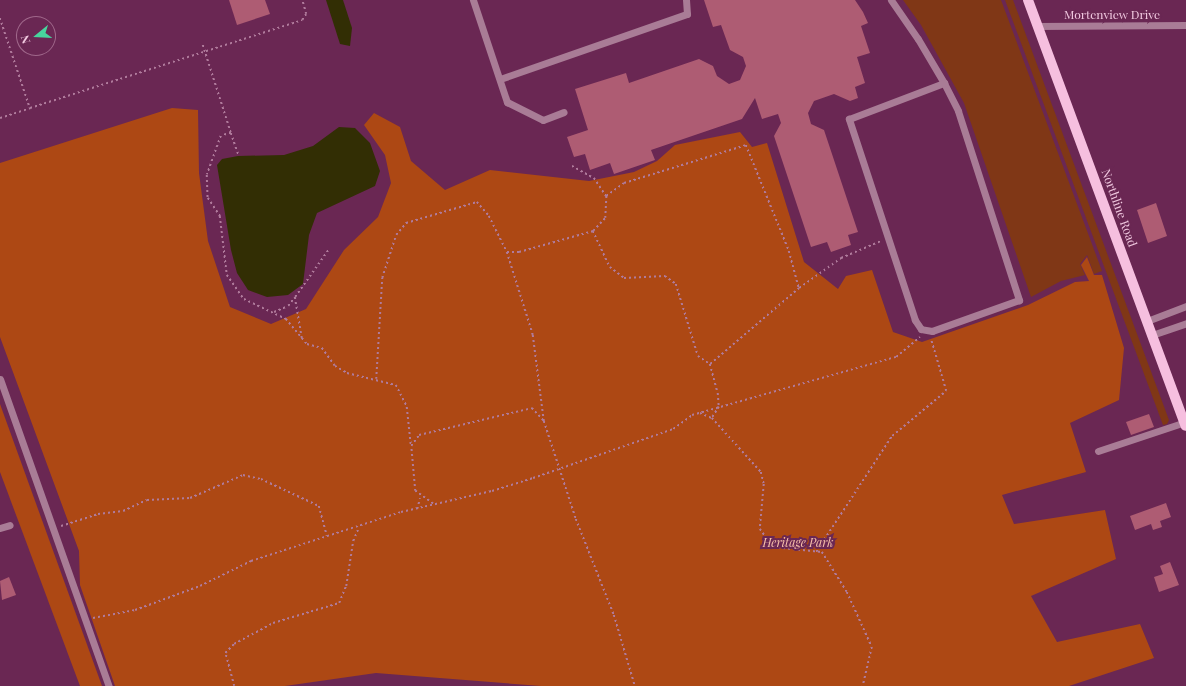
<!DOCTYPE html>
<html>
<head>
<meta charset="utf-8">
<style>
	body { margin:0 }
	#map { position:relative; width:1186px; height:686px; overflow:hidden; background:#6a2753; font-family:"Playfair Display",serif }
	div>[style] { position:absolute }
	.green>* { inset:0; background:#803716 }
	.forest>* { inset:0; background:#ad4814 }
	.water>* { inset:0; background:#322e04 }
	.building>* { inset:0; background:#ae5c73 }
	.path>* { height:1.5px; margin-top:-0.75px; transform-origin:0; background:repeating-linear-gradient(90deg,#b07b9c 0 2px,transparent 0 5px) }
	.minor>* { height:7px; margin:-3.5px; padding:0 3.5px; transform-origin:3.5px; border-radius:3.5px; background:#a97c96 }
	.major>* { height:10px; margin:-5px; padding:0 5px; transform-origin:5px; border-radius:5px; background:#f6bfdf }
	span { translate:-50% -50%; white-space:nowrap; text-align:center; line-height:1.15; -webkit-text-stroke:4px #6a2753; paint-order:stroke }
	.street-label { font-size:12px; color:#f1c9e0 }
	.park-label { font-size:12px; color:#f7c1aa; font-style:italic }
	.north { position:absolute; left:16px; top:16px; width:40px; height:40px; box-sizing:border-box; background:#6a2753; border:1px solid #a0688b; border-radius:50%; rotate:252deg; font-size:11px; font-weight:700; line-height:16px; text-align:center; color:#f1c9e0 }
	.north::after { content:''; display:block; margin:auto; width:14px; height:18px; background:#48d49d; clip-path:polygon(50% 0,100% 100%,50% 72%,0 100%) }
</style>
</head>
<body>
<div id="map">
	<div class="green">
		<div style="clip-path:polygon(903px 0,1001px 0,1102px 271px,1094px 274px,1087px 255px,1080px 264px,1085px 275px,1061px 281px,1031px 297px,964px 103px,921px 25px)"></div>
		<div style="clip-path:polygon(1005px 0,1013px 0,1169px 420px,1167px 424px,1163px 425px)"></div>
	</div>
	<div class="forest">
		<div style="clip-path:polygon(172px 108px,198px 110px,199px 173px,208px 241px,230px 307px,271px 324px,306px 309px,344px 250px,378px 217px,391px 183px,385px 155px,364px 125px,374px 113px,400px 127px,411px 161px,445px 190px,490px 170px,589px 181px,634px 172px,657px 161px,675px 145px,740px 132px,752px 147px,767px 143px,804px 262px,838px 289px,846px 276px,872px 270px,893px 332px,922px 342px,1028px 305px,1075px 282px,1089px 281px,1081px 265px,1087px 257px,1094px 275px,1102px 275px,1124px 348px,1119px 400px,1070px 423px,1086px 472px,1002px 495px,1014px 524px,1105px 510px,1116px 559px,1031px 596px,1057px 642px,1140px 624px,1154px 658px,1069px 686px,541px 686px,376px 673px,285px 686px,115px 686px,80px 585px,79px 551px,0 337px,0 163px)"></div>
		<div style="clip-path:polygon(0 404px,102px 686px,80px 686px,0 472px)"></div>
	</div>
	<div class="water">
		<div style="clip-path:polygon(326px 0,343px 0,352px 28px,350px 46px,340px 44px)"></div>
		<div style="clip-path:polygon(339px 127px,355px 128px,370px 143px,380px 171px,375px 186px,317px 213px,309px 235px,303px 284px,288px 295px,267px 297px,248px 290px,237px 273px,231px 250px,217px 165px,222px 159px,238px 156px,284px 155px,313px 146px)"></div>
	</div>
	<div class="building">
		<div style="clip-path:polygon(229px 0,265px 0,270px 14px,237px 25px)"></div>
		<div style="clip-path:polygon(704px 0,855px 0,863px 12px,868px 23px,861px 26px,870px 53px,857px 57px,865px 83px,855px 87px,858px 98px,850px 101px,834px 94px,814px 101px,808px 113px,811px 124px,824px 130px,858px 232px,848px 235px,851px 245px,831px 252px,827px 242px,811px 247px,774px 136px,781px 123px,778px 114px,762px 119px,755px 98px,742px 119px,651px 150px,655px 160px,614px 174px,610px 163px,590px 170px,585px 154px,574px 157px,567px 137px,588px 130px,575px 89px,626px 73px,629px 83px,699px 59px,713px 66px,717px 76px,729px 84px,740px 80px,746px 66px,743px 57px,730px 50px,721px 25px,713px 27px)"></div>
		<div style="clip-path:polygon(1156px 203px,1167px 236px,1148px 243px,1137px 210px)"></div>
		<div style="clip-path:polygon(1149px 414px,1154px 427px,1131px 435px,1126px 422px)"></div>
		<div style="clip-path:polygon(1166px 503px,1171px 517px,1160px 521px,1162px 527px,1153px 530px,1151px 524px,1135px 530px,1130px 516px)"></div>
		<div style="clip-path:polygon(1170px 562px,1179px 585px,1159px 592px,1154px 577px,1163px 574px,1160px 566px)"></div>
		<div style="clip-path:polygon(9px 577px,16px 595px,2px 600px,0 581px)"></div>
	</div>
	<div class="path">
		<div style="left:0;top:18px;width:95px;rotate:71.6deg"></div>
		<div style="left:30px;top:108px;width:286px;rotate:-17.9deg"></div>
		<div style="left:302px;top:20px;width:7px;rotate:-56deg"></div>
		<div style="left:306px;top:14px;width:15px;rotate:-106deg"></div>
		<div style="left:203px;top:45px;width:92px;rotate:72.3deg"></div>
		<div style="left:231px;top:133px;width:10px;rotate:163deg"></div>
		<div style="left:221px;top:136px;width:41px;rotate:109.7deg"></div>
		<div style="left:207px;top:175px;width:23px;rotate:88deg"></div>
		<div style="left:208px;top:198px;width:22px;rotate:56deg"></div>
		<div style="left:220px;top:216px;width:59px;rotate:83.2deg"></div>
		<div style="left:227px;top:275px;width:29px;rotate:55deg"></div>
		<div style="left:244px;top:299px;width:47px;rotate:25.5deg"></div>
		<div style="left:286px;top:319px;width:33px;rotate:50deg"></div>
		<div style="left:307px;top:344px;width:16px;rotate:15deg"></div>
		<div style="left:322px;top:348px;width:22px;rotate:54deg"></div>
		<div style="left:335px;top:366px;width:14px;rotate:30deg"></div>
		<div style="left:347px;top:373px;width:50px;rotate:13.8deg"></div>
		<div style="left:396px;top:385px;width:25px;rotate:63deg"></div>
		<div style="left:407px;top:407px;width:39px;rotate:84deg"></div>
		<div style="left:0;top:118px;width:32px;rotate:-18deg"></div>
		<div style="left:231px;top:133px;width:24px;rotate:71deg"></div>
		<div style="left:572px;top:166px;width:25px;rotate:29deg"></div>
		<div style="left:594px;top:178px;width:22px;rotate:56deg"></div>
		<div style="left:593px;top:231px;width:40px;rotate:65deg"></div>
		<div style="left:610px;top:267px;width:18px;rotate:38deg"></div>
		<div style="left:624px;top:278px;width:41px;rotate:-2.8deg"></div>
		<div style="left:665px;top:276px;width:14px;rotate:36deg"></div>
		<div style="left:676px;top:284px;width:75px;rotate:73deg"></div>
		<div style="left:698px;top:356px;width:14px;rotate:34deg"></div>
		<div style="left:710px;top:364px;width:30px;rotate:75deg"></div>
		<div style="left:718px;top:393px;width:14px;rotate:86deg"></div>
		<div style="left:719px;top:407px;width:13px;rotate:122deg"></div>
		<div style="left:507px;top:252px;width:87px;rotate:72.6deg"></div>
		<div style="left:533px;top:335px;width:87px;rotate:82.7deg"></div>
		<div style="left:544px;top:421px;width:103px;rotate:71.9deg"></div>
		<div style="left:576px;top:519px;width:103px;rotate:68.4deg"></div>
		<div style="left:614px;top:615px;width:74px;rotate:73.5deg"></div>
		<div style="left:295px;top:297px;width:59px;rotate:-54.7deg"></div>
		<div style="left:274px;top:312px;width:15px;rotate:-23deg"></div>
		<div style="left:288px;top:306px;width:11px;rotate:-52deg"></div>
		<div style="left:295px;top:297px;width:42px;rotate:80.3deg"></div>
		<div style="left:710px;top:364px;width:117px;rotate:-40.5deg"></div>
		<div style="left:799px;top:288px;width:52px;rotate:-35.5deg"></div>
		<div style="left:841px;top:258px;width:43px;rotate:-23deg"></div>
		<div style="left:376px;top:379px;width:101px;rotate:-86.6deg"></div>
		<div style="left:382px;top:278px;width:45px;rotate:-72deg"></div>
		<div style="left:396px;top:235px;width:16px;rotate:-50deg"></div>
		<div style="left:406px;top:223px;width:74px;rotate:-16.5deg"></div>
		<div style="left:477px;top:202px;width:18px;rotate:49deg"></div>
		<div style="left:489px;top:216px;width:40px;rotate:63.4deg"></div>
		<div style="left:507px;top:252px;width:12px"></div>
		<div style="left:519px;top:252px;width:77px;rotate:-15.8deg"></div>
		<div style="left:593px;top:231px;width:18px;rotate:-47deg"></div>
		<div style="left:605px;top:218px;width:22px;rotate:-87deg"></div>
		<div style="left:606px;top:196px;width:22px;rotate:-36deg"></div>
		<div style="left:624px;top:183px;width:128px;rotate:-17.3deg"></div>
		<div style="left:746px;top:145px;width:114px;rotate:67.9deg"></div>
		<div style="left:789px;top:251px;width:38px;rotate:75deg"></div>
		<div style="left:700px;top:413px;width:13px;rotate:23deg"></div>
		<div style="left:712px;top:418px;width:73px;rotate:47.8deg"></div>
		<div style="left:761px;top:472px;width:12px;rotate:76deg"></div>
		<div style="left:764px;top:484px;width:45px;rotate:95.1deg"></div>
		<div style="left:760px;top:529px;width:22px;rotate:54deg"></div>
		<div style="left:773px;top:547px;width:49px;rotate:5.8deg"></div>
		<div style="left:822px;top:552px;width:47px;rotate:58deg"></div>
		<div style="left:847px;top:592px;width:60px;rotate:65.6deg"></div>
		<div style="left:872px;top:647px;width:40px;rotate:103deg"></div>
		<div style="left:433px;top:504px;width:22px;rotate:-144deg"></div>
		<div style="left:415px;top:491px;width:45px;rotate:-95.1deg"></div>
		<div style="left:411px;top:446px;width:14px;rotate:-54deg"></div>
		<div style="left:419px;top:435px;width:116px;rotate:-13.4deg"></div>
		<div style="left:532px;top:408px;width:18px;rotate:47deg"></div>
		<div style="left:417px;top:509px;width:11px;rotate:-75deg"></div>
		<div style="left:61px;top:526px;width:39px;rotate:-18deg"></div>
		<div style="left:98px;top:514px;width:25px;rotate:-7deg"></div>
		<div style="left:123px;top:511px;width:26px;rotate:-25deg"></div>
		<div style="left:147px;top:500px;width:43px;rotate:-2.7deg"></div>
		<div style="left:190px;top:498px;width:58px;rotate:-23.5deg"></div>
		<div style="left:243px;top:475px;width:18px;rotate:13deg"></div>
		<div style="left:261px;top:479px;width:64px;rotate:25deg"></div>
		<div style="left:319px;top:506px;width:31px;rotate:75deg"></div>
		<div style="left:816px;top:552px;width:139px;rotate:-56.8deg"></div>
		<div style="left:892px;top:436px;width:70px;rotate:-39.8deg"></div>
		<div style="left:946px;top:391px;width:53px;rotate:-106.4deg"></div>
		<div style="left:93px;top:618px;width:43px;rotate:-10.8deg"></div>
		<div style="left:135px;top:610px;width:69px;rotate:-20.3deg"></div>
		<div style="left:200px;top:586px;width:57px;rotate:-26.1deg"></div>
		<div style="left:251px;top:561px;width:158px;rotate:-18.1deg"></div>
		<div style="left:401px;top:512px;width:93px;rotate:-13deg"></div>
		<div style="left:492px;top:491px;width:43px;rotate:-17.6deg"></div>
		<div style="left:533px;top:478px;width:148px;rotate:-19.3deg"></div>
		<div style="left:673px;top:429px;width:24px;rotate:-36deg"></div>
		<div style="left:692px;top:415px;width:212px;rotate:-15.9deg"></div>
		<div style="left:896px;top:357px;width:31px;rotate:-40deg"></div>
		<div style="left:234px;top:686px;width:34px;rotate:-105deg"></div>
		<div style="left:225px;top:653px;width:13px;rotate:-45deg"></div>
		<div style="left:234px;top:644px;width:44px;rotate:-28.3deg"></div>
		<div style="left:273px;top:623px;width:69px;rotate:-16.9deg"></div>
		<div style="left:339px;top:603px;width:18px;rotate:-68deg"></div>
		<div style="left:346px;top:586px;width:46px;rotate:-81.2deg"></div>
		<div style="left:353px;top:541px;width:15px;rotate:-67deg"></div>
	</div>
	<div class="minor">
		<div style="left:473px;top:0;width:108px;rotate:71.6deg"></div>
		<div style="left:507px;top:102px;width:40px;rotate:26.6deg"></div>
		<div style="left:543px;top:120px;width:22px;rotate:-21deg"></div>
		<div style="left:891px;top:0;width:47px;rotate:55.3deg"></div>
		<div style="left:918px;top:39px;width:51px;rotate:59.4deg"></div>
		<div style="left:944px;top:83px;width:31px;rotate:63deg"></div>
		<div style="left:958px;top:111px;width:199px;rotate:72.1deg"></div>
		<div style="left:1019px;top:300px;width:92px;rotate:160.4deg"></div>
		<div style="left:932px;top:331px;width:11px;rotate:-170deg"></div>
		<div style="left:921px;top:329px;width:11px;rotate:-124deg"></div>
		<div style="left:915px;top:320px;width:212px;rotate:-108.2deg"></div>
		<div style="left:849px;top:119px;width:102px;rotate:-20.8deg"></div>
		<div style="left:1037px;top:26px;width:149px;rotate:-0.4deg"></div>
		<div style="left:500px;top:79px;width:198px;rotate:-19.2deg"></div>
		<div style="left:687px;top:14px;width:14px;rotate:-94deg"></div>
		<div style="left:1147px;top:321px;width:42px;rotate:-21deg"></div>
		<div style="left:1152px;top:335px;width:36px;rotate:-19deg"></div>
		<div style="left:0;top:379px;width:326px;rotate:70.5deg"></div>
		<div style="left:1098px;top:451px;width:92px;rotate:-18.4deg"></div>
		<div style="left:0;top:528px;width:10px;rotate:-17deg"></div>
	</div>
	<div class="major">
		<div style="left:1028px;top:0;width:454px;rotate:69.7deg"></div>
	</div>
	<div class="street-label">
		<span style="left:1112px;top:15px">Mortenview Drive</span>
		<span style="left:1119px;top:208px;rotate:70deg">Northline Road</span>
	</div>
	<div class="park-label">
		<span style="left:798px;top:543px">Heritage Park</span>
	</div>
	<div class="north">N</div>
</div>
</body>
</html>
